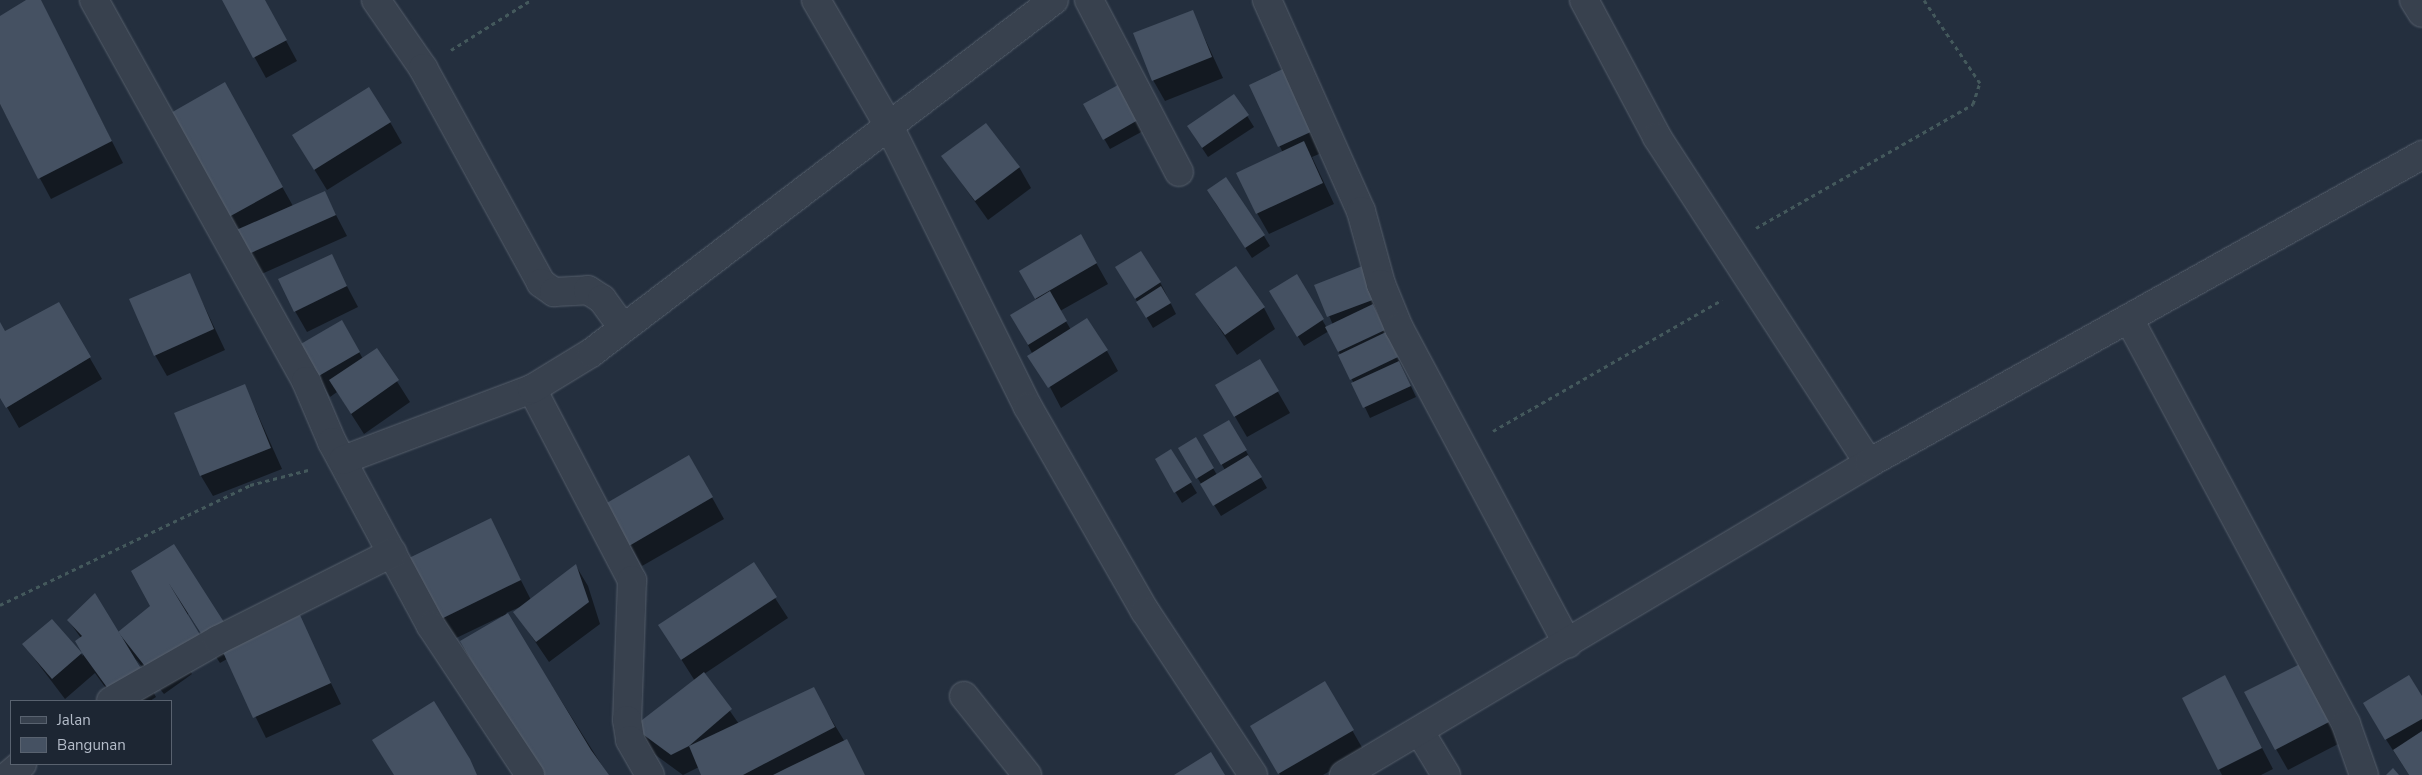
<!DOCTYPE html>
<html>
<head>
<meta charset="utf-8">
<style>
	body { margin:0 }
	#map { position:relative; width:2422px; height:775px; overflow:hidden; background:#242f3e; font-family:"Nunito Sans",sans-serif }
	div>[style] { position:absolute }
	.shadow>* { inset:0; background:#0007 }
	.building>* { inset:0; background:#455162 }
	.path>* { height:3px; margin-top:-1.5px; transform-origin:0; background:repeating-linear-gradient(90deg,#44595c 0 4px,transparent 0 8px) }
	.roads { filter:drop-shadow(0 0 1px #565f6c) drop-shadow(0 0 1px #565f6c) }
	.minor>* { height:28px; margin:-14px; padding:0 14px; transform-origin:14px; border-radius:14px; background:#38414e }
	span { translate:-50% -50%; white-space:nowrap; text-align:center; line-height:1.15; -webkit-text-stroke:4px #1d2633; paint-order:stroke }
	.legend { position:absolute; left:10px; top:700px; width:162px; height:65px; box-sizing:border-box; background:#1d2633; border:1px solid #59626f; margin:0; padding:6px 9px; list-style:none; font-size:15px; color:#b4bcc9 }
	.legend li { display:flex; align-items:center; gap:10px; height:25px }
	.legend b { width:25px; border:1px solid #59626f }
</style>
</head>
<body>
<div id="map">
	<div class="shadow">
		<div style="clip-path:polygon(29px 0,40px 0,123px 163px,51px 199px,0 104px,0 18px)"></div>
		<div style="clip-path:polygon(223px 0,264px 0,297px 61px,266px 78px)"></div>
		<div style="clip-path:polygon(1192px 11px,1223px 78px,1165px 101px,1153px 80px)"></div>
		<div style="clip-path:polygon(1284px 70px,1326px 151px,1312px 157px,1334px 204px,1269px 234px,1257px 213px,1283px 153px,1251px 86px)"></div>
		<div style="clip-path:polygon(1118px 87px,1143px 131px,1110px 149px,1085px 105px)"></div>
		<div style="clip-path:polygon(1234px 95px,1254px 127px,1208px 157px,1188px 127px)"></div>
		<div style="clip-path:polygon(236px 105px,293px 206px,324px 192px,347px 236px,257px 276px,170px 114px)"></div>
		<div style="clip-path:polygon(390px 122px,402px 143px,327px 190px,306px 156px)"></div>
		<div style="clip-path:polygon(943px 157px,1019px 167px,1031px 188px,988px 220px)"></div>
		<div style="clip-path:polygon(1214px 201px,1264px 236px,1270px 246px,1252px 258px)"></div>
		<div style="clip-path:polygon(1081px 236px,1108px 284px,1060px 311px,1071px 330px,1107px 351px,1118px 371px,1061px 408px,1012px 315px,1037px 300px,1021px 271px)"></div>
		<div style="clip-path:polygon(331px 256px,358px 307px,307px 332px,295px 311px)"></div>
		<div style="clip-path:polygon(1364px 267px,1389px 319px,1381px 322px,1416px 397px,1370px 418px,1329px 331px,1304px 346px,1276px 302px,1296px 276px,1327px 328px,1333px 325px,1316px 285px)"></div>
		<div style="clip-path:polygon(189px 274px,225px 350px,167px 376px,155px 355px)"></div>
		<div style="clip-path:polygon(1123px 278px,1160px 282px,1176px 314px,1153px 328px)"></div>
		<div style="clip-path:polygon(1197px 294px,1264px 308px,1275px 329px,1237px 355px)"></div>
		<div style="clip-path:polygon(58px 303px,102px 379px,19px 428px,0 395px,0 323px,5px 333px)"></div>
		<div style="clip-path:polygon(342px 321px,363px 359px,377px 350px,410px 402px,364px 434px,337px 392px,330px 397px,300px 345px)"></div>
		<div style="clip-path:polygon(1260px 361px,1290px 413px,1247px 437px,1217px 386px)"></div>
		<div style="clip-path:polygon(245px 386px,282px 469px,213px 496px,201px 476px)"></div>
		<div style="clip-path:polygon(1229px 421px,1267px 488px,1221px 516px,1179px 448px,1196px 439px,1217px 475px,1225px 470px,1205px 435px)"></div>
		<div style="clip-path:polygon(1171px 451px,1197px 493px,1182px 503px,1156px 460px)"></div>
		<div style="clip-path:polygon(689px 456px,724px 519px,642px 566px,606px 504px)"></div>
		<div style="clip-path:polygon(490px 520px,531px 600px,576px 566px,588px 586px,600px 624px,549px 662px,515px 612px,520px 607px,506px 613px,608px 775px,542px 775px,502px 616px,450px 641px,438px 620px)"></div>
		<div style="clip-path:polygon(152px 560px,236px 645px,299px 617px,341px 704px,266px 738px,227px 659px,220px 663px,188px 613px,186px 663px,192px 674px,164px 694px,135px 658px,156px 697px,150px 701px,115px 701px,95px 673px,65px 699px,24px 645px,51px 621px,83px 656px,81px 638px,68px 620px,118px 634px,150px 608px)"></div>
		<div style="clip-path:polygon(753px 564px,788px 618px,704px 674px,739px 724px,825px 709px,865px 775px,703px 775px,699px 767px,683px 775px,646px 748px,635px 728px,695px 681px,660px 626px)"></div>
		<div style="clip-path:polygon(2225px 677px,2273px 769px,2261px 775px,2222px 775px,2219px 769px)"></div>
		<div style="clip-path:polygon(1325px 683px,1364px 751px,1323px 775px,1280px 775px,1252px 726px)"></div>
		<div style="clip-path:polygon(2311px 686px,2340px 743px,2288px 770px,2276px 749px)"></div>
		<div style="clip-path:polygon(2422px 699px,2422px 775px,2409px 775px,2376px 724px)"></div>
	</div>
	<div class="building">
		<div style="clip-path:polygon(26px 0,41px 0,112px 141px,38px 179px,0 104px,0 16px)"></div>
		<div style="clip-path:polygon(222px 0,265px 0,287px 40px,253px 58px)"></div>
		<div style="clip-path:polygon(1193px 10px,1212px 57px,1152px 81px,1133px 33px)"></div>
		<div style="clip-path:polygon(1285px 68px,1315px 130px,1278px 147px,1249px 85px)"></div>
		<div style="clip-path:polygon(225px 82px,283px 187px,227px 218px,169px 114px)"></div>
		<div style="clip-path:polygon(1118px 85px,1138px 120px,1103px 140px,1083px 104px)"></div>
		<div style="clip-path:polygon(369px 87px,391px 122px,314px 170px,292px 135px)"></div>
		<div style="clip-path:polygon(1234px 94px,1249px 115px,1202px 148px,1187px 126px)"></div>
		<div style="clip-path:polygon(986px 123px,1020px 167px,975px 201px,941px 156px)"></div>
		<div style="clip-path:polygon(1304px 141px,1323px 183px,1256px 214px,1236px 173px)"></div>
		<div style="clip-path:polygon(1226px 177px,1265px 235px,1245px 248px,1207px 190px)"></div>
		<div style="clip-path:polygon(325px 191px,336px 215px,244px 256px,234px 231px)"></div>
		<div style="clip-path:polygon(1081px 234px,1097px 263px,1035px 299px,1019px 271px)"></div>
		<div style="clip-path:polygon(1141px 251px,1161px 282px,1135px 299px,1115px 267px)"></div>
		<div style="clip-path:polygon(332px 254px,347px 286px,294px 312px,278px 279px)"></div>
		<div style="clip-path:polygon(1365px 265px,1378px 298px,1327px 317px,1314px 285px)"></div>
		<div style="clip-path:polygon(1236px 266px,1265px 307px,1225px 335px,1195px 294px)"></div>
		<div style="clip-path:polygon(190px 273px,214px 329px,154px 356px,129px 299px)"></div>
		<div style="clip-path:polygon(1297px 274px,1324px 319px,1297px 337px,1269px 291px)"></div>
		<div style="clip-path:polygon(1161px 286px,1171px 303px,1146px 318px,1136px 302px)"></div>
		<div style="clip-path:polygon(1050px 291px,1067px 321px,1028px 345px,1010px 315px)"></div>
		<div style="clip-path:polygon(59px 302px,91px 357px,6px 408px,0 398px,0 322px,5px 331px)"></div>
		<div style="clip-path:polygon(1373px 304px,1385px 330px,1338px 352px,1325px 327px)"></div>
		<div style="clip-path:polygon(1087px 318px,1108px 350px,1048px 388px,1027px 356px)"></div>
		<div style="clip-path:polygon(342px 320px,360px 352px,317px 377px,299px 345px)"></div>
		<div style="clip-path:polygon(1386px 332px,1398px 357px,1350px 380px,1338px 355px)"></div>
		<div style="clip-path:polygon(377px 348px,399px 380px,351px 414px,329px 380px)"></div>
		<div style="clip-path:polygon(1260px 359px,1279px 391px,1234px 417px,1215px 385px)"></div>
		<div style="clip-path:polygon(1399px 361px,1411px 386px,1363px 408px,1351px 383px)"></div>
		<div style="clip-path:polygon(245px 384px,271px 448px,200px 476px,174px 413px)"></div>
		<div style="clip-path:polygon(1229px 420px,1247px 450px,1221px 465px,1203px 435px)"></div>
		<div style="clip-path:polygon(1196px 437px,1214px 468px,1196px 479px,1178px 448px)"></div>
		<div style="clip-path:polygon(1171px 449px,1192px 482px,1174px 493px,1155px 459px)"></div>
		<div style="clip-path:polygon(689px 455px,713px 497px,629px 546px,605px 504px)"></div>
		<div style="clip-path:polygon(1248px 455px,1262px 477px,1213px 506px,1200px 484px)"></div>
		<div style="clip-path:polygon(491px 518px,521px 580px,437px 621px,407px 559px)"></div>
		<div style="clip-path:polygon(174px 544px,229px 630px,207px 643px,168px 582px,202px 638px,151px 674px,118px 632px,150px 606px,131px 571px)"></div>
		<div style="clip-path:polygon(754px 562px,777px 597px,681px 660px,658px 625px)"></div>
		<div style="clip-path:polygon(576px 564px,589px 602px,536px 642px,513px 612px)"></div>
		<div style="clip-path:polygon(95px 593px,145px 675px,114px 697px,82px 653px,52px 679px,22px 644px,52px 619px,82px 653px,75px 641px,82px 636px,67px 620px)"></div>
		<div style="clip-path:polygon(508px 613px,591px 750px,609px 775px,542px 775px,498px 707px,460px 641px)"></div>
		<div style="clip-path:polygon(300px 615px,331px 683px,253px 718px,222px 650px)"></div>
		<div style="clip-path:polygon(2300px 664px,2329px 722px,2275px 750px,2244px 692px)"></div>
		<div style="clip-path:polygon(704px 672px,732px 709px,689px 746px,671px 755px,633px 727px)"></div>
		<div style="clip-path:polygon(2225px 675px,2262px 748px,2218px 770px,2182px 698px)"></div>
		<div style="clip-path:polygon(2409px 675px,2422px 696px,2422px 719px,2385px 740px,2363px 703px)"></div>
		<div style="clip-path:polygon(1325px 681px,1354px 730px,1278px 774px,1250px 726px)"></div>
		<div style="clip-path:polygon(814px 687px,835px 727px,743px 775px,701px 775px,689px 746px)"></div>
		<div style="clip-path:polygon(434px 701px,470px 759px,477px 775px,394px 775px,372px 740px)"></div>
		<div style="clip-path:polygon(2422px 731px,2422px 775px,2409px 775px,2393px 750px)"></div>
		<div style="clip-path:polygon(847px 739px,865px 775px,773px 775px,787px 768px)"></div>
		<div style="clip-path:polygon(1211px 752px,1225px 775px,1174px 775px)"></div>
		<div style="clip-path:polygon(2393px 768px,2399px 775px,2386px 775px)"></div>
	</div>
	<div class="path">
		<div style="left:451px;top:50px;width:94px;rotate:-32deg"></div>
		<div style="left:1756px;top:228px;width:250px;rotate:-29.7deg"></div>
		<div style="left:1973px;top:104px;width:22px;rotate:-72deg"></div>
		<div style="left:1980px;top:83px;width:100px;rotate:-124deg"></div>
		<div style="left:1493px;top:431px;width:264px;rotate:-29.8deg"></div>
		<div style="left:0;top:605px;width:277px;rotate:-25.6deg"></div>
		<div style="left:250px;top:485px;width:60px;rotate:-14.5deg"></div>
	</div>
	<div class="roads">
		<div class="minor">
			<div style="left:94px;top:0;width:436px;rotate:60.9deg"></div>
			<div style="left:306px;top:381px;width:66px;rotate:66.9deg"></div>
			<div style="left:332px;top:442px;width:209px;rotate:61.7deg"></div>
			<div style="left:431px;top:626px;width:179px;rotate:56.4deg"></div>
			<div style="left:376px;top:0;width:83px;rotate:55.3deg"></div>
			<div style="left:423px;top:68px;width:245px;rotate:61.2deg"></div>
			<div style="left:541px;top:283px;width:16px;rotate:35deg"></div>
			<div style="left:554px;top:292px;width:34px;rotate:-3deg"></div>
			<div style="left:588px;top:290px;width:17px;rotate:33deg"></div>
			<div style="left:602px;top:299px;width:34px;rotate:54deg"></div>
			<div style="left:816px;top:0;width:146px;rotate:59.9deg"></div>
			<div style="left:889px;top:126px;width:313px;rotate:63.7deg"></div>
			<div style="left:1028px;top:407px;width:235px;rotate:60.2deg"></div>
			<div style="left:1145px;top:611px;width:196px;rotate:56.6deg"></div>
			<div style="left:1089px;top:0;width:194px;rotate:62.4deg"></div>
			<div style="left:1267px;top:0;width:231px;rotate:66deg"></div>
			<div style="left:1361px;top:211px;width:76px;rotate:74.7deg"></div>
			<div style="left:1381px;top:284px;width:48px;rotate:67.8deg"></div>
			<div style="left:1399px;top:328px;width:358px;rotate:61.9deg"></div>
			<div style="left:1584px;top:0;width:155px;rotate:61.9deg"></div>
			<div style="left:1657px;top:137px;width:389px;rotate:57deg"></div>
			<div style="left:2414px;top:0;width:15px;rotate:58deg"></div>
			<div style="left:2129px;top:319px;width:459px;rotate:61.8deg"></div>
			<div style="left:2346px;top:724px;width:54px;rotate:70.6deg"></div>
			<div style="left:532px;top:389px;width:216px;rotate:62.4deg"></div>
			<div style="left:632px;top:580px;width:140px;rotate:92deg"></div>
			<div style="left:627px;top:720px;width:20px;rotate:81deg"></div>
			<div style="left:630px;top:740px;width:40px;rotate:60.3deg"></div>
			<div style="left:343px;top:460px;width:202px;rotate:-20.6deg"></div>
			<div style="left:532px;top:389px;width:69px;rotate:-31.4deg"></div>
			<div style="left:591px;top:353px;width:582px;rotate:-37.32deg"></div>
			<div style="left:964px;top:696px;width:101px;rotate:51.4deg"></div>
			<div style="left:111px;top:701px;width:123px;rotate:-29.7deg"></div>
			<div style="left:218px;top:640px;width:195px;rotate:-26.6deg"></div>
			<div style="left:1420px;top:732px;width:50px;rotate:58.8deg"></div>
			<div style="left:9px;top:775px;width:17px;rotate:-40deg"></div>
			<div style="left:1344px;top:775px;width:611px;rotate:-30.72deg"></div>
			<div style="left:1869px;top:463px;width:633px;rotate:-29.12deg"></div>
		</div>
	</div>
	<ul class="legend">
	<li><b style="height:6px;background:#38414e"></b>Jalan</li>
	<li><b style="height:14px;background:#455162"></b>Bangunan</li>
	</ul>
</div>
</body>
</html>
